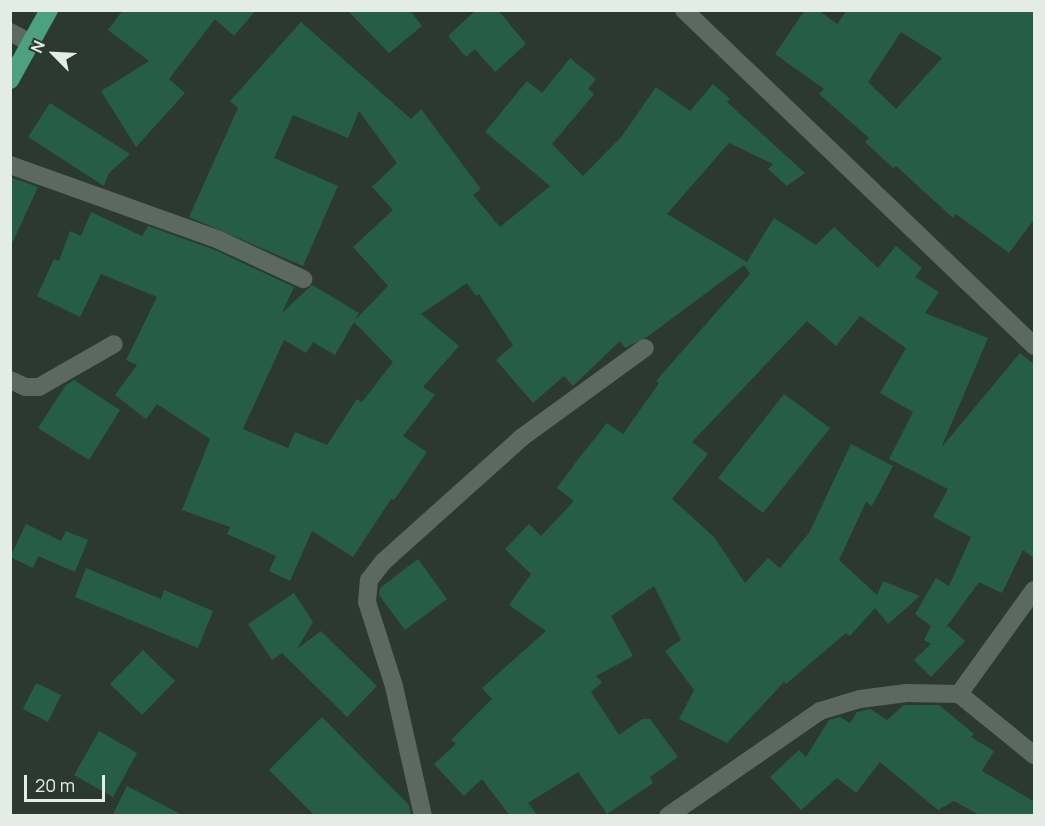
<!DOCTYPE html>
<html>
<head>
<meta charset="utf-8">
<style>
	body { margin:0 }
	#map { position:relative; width:1045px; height:826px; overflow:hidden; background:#2c3933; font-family:Manrope,sans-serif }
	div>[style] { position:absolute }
	.building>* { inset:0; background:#255d46 }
	.minor>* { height:18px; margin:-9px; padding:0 9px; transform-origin:9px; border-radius:9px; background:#5b6962 }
	.major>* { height:18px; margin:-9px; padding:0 9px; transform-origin:9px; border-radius:9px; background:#4ba181 }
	span { translate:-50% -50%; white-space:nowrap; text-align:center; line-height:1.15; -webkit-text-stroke:4.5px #2c3933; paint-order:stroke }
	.frame { position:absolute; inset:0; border:12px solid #e4ece8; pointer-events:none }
	.north { position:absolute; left:24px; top:24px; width:60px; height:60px; -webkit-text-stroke:4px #2c3933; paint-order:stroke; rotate:294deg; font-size:16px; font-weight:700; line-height:24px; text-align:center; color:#e4ece8 }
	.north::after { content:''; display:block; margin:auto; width:21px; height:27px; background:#e4ece8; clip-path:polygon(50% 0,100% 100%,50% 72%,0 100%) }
	.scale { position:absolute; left:24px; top:775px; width:81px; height:27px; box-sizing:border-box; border:3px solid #e4ece8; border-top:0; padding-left:8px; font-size:18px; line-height:21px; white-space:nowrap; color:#e4ece8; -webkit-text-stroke:4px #2c3933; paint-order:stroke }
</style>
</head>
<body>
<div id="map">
	<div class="building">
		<div style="clip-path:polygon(123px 10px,256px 10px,234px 36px,215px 19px,169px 79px,185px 93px,136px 147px,101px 91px,149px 61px,108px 30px)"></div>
		<div style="clip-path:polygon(347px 10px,410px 10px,422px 26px,389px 53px)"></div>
		<div style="clip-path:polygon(476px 10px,498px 10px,526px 44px,495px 72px,475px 49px,466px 57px,448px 36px)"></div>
		<div style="clip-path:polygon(evenodd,805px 10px,818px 10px,837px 24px,847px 10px,1035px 10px,1035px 218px,1009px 253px,956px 214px,953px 218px,896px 166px,893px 168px,865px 142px,869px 138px,819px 94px,824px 89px,775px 54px,805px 10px,901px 32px,942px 58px,896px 109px,868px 82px,901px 32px)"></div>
		<div style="clip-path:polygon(evenodd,301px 22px,411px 119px,421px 109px,481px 189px,473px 195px,500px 227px,550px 186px,485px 132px,527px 81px,542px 93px,570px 58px,596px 79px,588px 89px,594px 94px,552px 144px,583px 176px,622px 136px,656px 87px,690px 111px,713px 84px,730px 99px,727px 102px,805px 173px,787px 186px,768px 169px,773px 164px,729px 143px,667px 214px,747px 262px,774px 218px,816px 245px,834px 227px,878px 268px,896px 246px,922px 268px,915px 277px,939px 292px,925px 313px,988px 338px,941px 448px,1020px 353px,1035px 365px,1035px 559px,1023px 550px,1002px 593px,979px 582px,944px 630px,948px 626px,965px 641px,931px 677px,914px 660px,931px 644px,924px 640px,931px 626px,915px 614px,936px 578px,949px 586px,971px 537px,933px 517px,948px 489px,889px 459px,913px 412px,880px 393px,906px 348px,860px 316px,836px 346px,807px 321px,692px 442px,708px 454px,672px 499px,714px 537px,745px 583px,768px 558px,780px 568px,809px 533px,851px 444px,893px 466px,872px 506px,866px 502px,839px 560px,877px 595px,883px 581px,920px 596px,888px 624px,875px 608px,850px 636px,846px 633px,786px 684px,784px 682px,727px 743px,679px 719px,694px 690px,665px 651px,681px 640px,654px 586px,611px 616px,633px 656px,596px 676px,602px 682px,591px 692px,619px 735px,642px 719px,650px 719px,678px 757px,650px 777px,653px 783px,607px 814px,578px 772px,528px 803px,538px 816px,510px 816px,482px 779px,464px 796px,434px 764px,456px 744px,451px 740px,492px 699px,482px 688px,546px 631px,509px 605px,531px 574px,505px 549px,529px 524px,541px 536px,574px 501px,557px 488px,576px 462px,607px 423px,623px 434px,659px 383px,656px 381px,750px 274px,744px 265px,647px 337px,625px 348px,620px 341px,573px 386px,564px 376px,533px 403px,496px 360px,513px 345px,479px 294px,476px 296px,467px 283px,421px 314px,459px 346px,423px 387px,435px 395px,403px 436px,427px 452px,394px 500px,391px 499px,353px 557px,312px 531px,290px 581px,269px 571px,276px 556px,227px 534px,230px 527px,182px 510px,210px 439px,157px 404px,146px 419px,115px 395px,137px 365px,126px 360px,157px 297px,101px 274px,80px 317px,37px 296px,54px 259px,59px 261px,70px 231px,81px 236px,91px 212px,142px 236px,148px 226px,215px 250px,294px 287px,282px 313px,312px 285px,359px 313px,354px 321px,388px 286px,353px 247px,393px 210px,372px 187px,397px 163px,359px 111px,348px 138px,293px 115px,274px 158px,338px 186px,303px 266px,189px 217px,238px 108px,230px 101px,301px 22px,354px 322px,393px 362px,362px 402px,357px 399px,327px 445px,295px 432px,288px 448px,243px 429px,284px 340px,306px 353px,313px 342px,335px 355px,354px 322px)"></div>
		<div style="clip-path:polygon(50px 103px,130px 154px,109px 173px,104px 186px,28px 137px)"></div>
		<div style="clip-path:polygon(10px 177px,38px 187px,10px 248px)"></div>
		<div style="clip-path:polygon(74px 380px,120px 410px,89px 460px,38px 428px,66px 385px)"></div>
		<div style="clip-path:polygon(784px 394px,830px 428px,763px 513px,718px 478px)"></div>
		<div style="clip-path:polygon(26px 524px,61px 541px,66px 531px,88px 540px,75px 572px,38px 556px,33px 568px,10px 557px)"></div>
		<div style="clip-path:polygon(418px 559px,447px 599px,405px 630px,379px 595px,380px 588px)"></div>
		<div style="clip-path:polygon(86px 568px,161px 599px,164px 590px,213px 611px,198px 648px,75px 597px)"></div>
		<div style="clip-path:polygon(294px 593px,313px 622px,297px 649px,321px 631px,377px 686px,347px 717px,282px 653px,272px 660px,248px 624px)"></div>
		<div style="clip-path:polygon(143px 650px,175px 681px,142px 715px,110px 684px)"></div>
		<div style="clip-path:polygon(36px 683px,61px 695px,48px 722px,23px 709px)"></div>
		<div style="clip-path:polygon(904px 705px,939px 705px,974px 734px,971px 737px,994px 751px,982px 771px,1035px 802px,1035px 816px,981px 816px,954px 801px,938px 810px,880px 762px,856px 793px,837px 778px,801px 810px,770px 777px,799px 750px,806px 757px,829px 720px,840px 717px,850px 723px,857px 712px,870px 709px,887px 720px)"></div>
		<div style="clip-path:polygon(322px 717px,409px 805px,411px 816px,315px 816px,269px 770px)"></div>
		<div style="clip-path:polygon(99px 731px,137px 753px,113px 797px,74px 775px)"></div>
		<div style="clip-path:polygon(127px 786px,184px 816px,112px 816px)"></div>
	</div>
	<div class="minor">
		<div style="left:684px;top:10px;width:485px;rotate:43.8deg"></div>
		<div style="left:10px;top:32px;width:21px;rotate:28deg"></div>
		<div style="left:10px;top:165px;width:222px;rotate:19.7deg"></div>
		<div style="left:219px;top:240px;width:93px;rotate:24.9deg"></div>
		<div style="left:10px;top:380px;width:17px;rotate:24deg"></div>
		<div style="left:26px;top:387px;width:13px"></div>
		<div style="left:39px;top:387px;width:86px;rotate:-29.8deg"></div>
		<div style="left:1034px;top:590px;width:128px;rotate:125.8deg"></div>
		<div style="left:959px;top:694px;width:97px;rotate:39.1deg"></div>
		<div style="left:423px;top:816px;width:133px;rotate:-102.6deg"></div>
		<div style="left:394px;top:686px;width:88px;rotate:-107.8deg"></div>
		<div style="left:367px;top:602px;width:22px;rotate:-85deg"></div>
		<div style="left:369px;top:580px;width:23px;rotate:-52deg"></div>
		<div style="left:383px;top:562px;width:186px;rotate:-41.9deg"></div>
		<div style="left:521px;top:438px;width:153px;rotate:-36deg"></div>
		<div style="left:668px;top:816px;width:185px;rotate:-34.6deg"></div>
		<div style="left:820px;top:711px;width:42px;rotate:-16.7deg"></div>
		<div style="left:860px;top:699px;width:47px;rotate:-7.3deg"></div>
		<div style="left:907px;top:693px;width:52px;rotate:1.1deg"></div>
	</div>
	<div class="major">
		<div style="left:10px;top:80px;width:80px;rotate:-60.9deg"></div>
	</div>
	<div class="frame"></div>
	<div class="north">N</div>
	<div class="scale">20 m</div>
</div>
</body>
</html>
